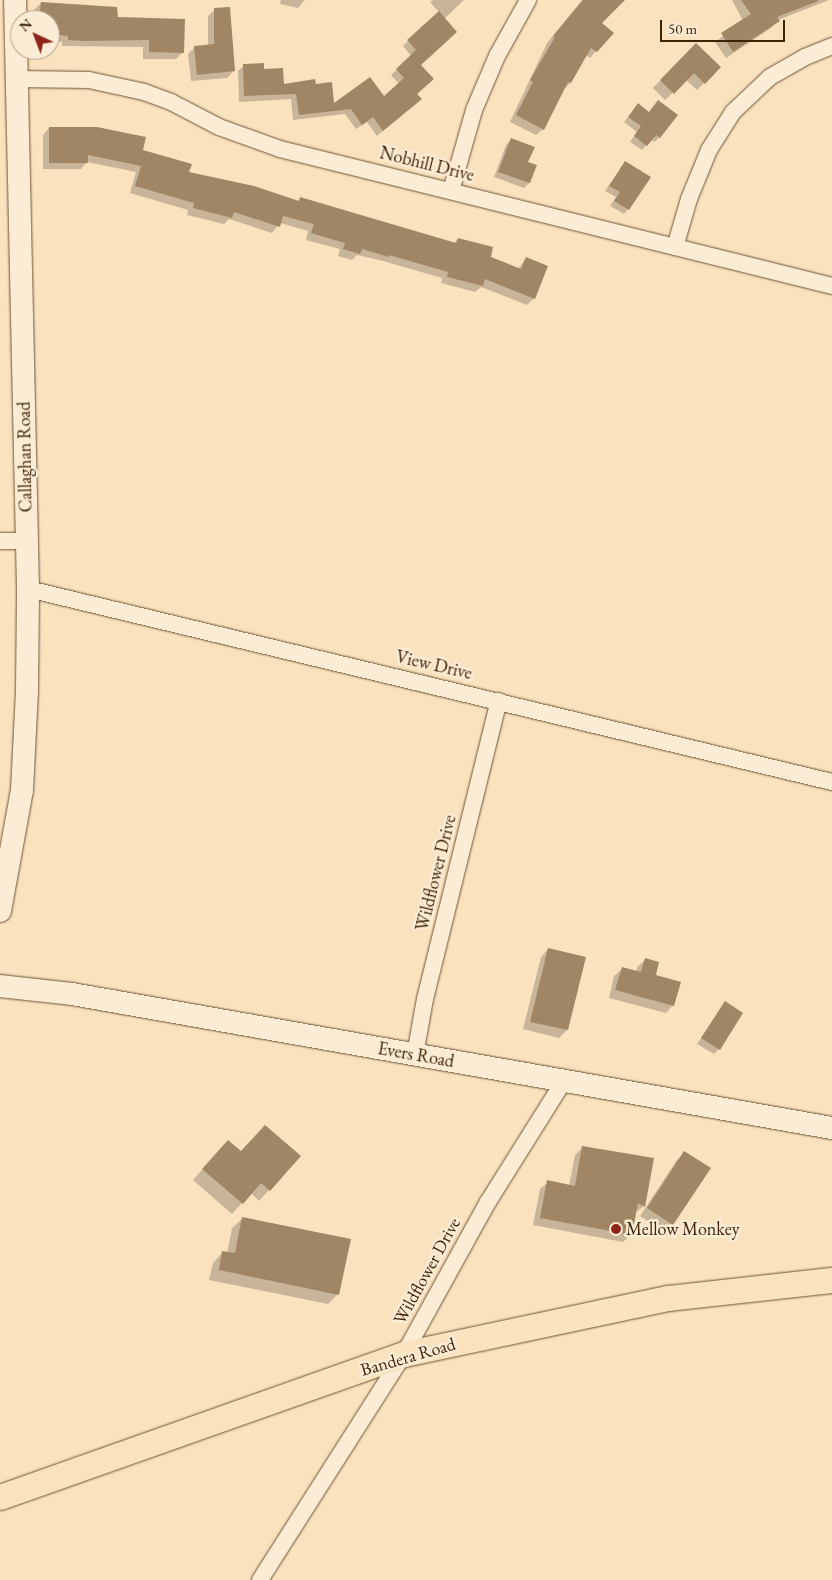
<!DOCTYPE html>
<html>
<head>
<meta charset="utf-8">
<style>
	body { margin:0 }
	#map { position:relative; width:832px; height:1580px; overflow:hidden; background:#fae2bf; font-family:"EB Garamond",serif }
	div>[style] { position:absolute }
	.shadow>* { inset:0; background:#0003 }
	.building>* { inset:0; background:#a08665 }
	.roads { filter:drop-shadow(0 0 1px #6d5333) drop-shadow(0 0 1px #6d5333) }
	.minor>* { height:16px; margin:-8px; padding:0 8px; transform-origin:8px; border-radius:8px; background:#fcecd5 }
	.secondary>* { height:22px; margin:-11px; padding:0 11px; transform-origin:11px; border-radius:11px; background:#fcecd5 }
	.primary>* { height:25px; margin:-12.5px; padding:0 12.5px; transform-origin:12.5px; border-radius:12.5px; background:#fae2bf }
	.dots>* { width:14px; height:14px; translate:-50% -50%; box-sizing:border-box; border:2px solid #fcecd5; border-radius:50% }
	span { translate:-50% -50%; white-space:nowrap; text-align:center; line-height:1.15; -webkit-text-stroke:5px #fcecd5; paint-order:stroke }
	.street-label { font-size:18px; color:#3e2304 }
	.poi-label { font-size:18px; color:#3e2304 }
	.left { translate:0 -50%; text-align:left }
	.north { position:absolute; left:10px; top:10px; width:50px; height:50px; box-sizing:border-box; background:#fcecd5; border:1px solid #b09c81; border-radius:50%; rotate:317deg; font-size:14px; font-weight:700; line-height:20px; text-align:center; color:#3e2304 }
	.north::after { content:''; display:block; margin:auto; width:18px; height:22px; background:#8f2418; clip-path:polygon(50% 0,100% 100%,50% 72%,0 100%) }
	.scale { position:absolute; left:660px; top:20px; width:125px; height:22px; box-sizing:border-box; border:2px solid #3e2304; border-top:0; padding-left:6px; font-size:15px; line-height:18px; white-space:nowrap; color:#3e2304; -webkit-text-stroke:4px #fcecd5; paint-order:stroke }
</style>
</head>
<body>
<div id="map">
	<div class="shadow">
		<div style="clip-path:polygon(281px 0,305px 0,298px 8px,280px 4px)"></div>
		<div style="clip-path:polygon(433px 0,464px 0,444px 19px,420px 65px,414px 104px,377px 136px,367px 122px,356px 129px,345px 114px,293px 120px,291px 99px,239px 102px,238px 71px,244px 65px,263px 70px,283px 85px,315px 86px,333px 106px,384px 98px,399px 84px,391px 75px,411px 56px,403px 46px,439px 12px,430px 2px)"></div>
		<div style="clip-path:polygon(582px 0,624px 0,600px 23px,612px 33px,590px 58px,586px 55px,570px 83px,563px 90px,543px 129px,536px 135px,510px 122px,547px 43px)"></div>
		<div style="clip-path:polygon(732px 0,829px 0,778px 20px,771px 28px,726px 58px,715px 42px,743px 21px)"></div>
		<div style="clip-path:polygon(41px 3px,116px 18px,183px 52px,176px 59px,143px 59px,143px 47px,62px 46px,62px 42px,50px 41px,50px 20px,33px 20px,34px 10px)"></div>
		<div style="clip-path:polygon(215px 9px,234px 71px,227px 78px,191px 81px,188px 54px,195px 47px,208px 46px,208px 16px)"></div>
		<div style="clip-path:polygon(696px 44px,720px 67px,697px 90px,686px 80px,665px 100px,653px 88px)"></div>
		<div style="clip-path:polygon(634px 110px,649px 113px,676px 115px,659px 138px,654px 142px,651px 140px,642px 150px,630px 142px,637px 132px,624px 122px)"></div>
		<div style="clip-path:polygon(49px 128px,142px 151px,188px 173px,297px 202px,301px 198px,453px 244px,458px 239px,489px 257px,518px 269px,526px 258px,534px 298px,527px 305px,481px 287px,475px 292px,441px 283px,442px 278px,383px 261px,357px 255px,352px 260px,338px 256px,340px 249px,306px 240px,308px 231px,280px 223px,272px 233px,229px 219px,224px 224px,187px 215px,188px 210px,130px 193px,136px 172px,87px 162px,81px 169px,43px 169px,43px 135px)"></div>
		<div style="clip-path:polygon(511px 140px,526px 163px,535px 166px,529px 183px,524px 188px,494px 177px,506px 145px)"></div>
		<div style="clip-path:polygon(625px 162px,628px 209px,624px 214px,610px 206px,616px 197px,605px 191px)"></div>
		<div style="clip-path:polygon(548px 949px,567px 1030px,559px 1038px,523px 1029px,541px 957px)"></div>
		<div style="clip-path:polygon(645px 960px,673px 1005px,666px 1013px,609px 998px,614px 976px,622px 969px,636px 972px,637px 967px)"></div>
		<div style="clip-path:polygon(725px 1003px,719px 1049px,714px 1054px,697px 1044px)"></div>
		<div style="clip-path:polygon(583px 1147px,652px 1159px,644px 1206px,635px 1213px,631px 1235px,623px 1242px,533px 1225px,540px 1189px,548px 1182px,569px 1186px,575px 1155px)"></div>
		<div style="clip-path:polygon(218px 1152px,241px 1153px,299px 1156px,259px 1201px,251px 1193px,232px 1214px,193px 1180px)"></div>
		<div style="clip-path:polygon(685px 1153px,709px 1168px,672px 1225px,664px 1232px,640px 1216px,677px 1160px)"></div>
		<div style="clip-path:polygon(243px 1218px,338px 1294px,328px 1304px,209px 1280px,213px 1263px,223px 1252px,227px 1253px,232px 1228px)"></div>
	</div>
	<div class="building">
		<div style="clip-path:polygon(583px 0,625px 0,602px 23px,614px 33px,597px 52px,591px 48px,571px 83px,568px 82px,544px 130px,516px 115px,533px 82px,530px 80px,555px 37px,553px 36px)"></div>
		<div style="clip-path:polygon(741px 0,818px 0,818px 1px,777px 17px,780px 21px,733px 52px,721px 33px,751px 14px)"></div>
		<div style="clip-path:polygon(41px 2px,117px 7px,118px 17px,185px 19px,184px 53px,149px 52px,149px 40px,86px 41px,68px 40px,68px 36px,50px 34px,50px 20px,39px 20px)"></div>
		<div style="clip-path:polygon(230px 7px,235px 71px,197px 75px,194px 46px,214px 44px,214px 8px)"></div>
		<div style="clip-path:polygon(439px 11px,457px 32px,421px 65px,434px 79px,417px 94px,422px 99px,383px 131px,373px 117px,362px 125px,351px 109px,299px 115px,296px 94px,244px 96px,243px 64px,264px 63px,264px 69px,283px 68px,284px 84px,315px 79px,316px 84px,332px 82px,334px 103px,370px 77px,384px 96px,404px 78px,396px 69px,416px 50px,407px 40px)"></div>
		<div style="clip-path:polygon(696px 43px,721px 67px,705px 84px,694px 73px,674px 94px,660px 80px)"></div>
		<div style="clip-path:polygon(658px 100px,678px 115px,660px 138px,656px 135px,647px 146px,634px 136px,641px 126px,628px 117px,638px 103px,649px 112px)"></div>
		<div style="clip-path:polygon(49px 127px,97px 127px,146px 137px,143px 150px,192px 164px,189px 172px,254px 186px,299px 201px,300px 197px,456px 243px,458px 238px,493px 247px,491px 257px,521px 269px,526px 257px,548px 266px,535px 299px,485px 279px,483px 286px,447px 277px,448px 272px,389px 255px,389px 257px,362px 249px,360px 254px,343px 249px,345px 243px,311px 233px,314px 224px,283px 216px,280px 227px,234px 212px,232px 218px,193px 208px,194px 203px,135px 186px,141px 166px,88px 155px,88px 163px,49px 163px)"></div>
		<div style="clip-path:polygon(511px 138px,535px 147px,528px 162px,537px 165px,530px 183px,498px 172px)"></div>
		<div style="clip-path:polygon(625px 161px,651px 177px,629px 210px,614px 201px,620px 192px,609px 186px)"></div>
		<div style="clip-path:polygon(548px 948px,586px 957px,568px 1030px,530px 1022px)"></div>
		<div style="clip-path:polygon(645px 958px,659px 962px,656px 975px,681px 982px,674px 1006px,615px 990px,622px 967px,641px 972px)"></div>
		<div style="clip-path:polygon(725px 1001px,743px 1013px,720px 1050px,701px 1038px)"></div>
		<div style="clip-path:polygon(265px 1125px,301px 1156px,270px 1191px,261px 1183px,243px 1204px,202px 1169px,228px 1140px,241px 1151px)"></div>
		<div style="clip-path:polygon(582px 1146px,654px 1158px,645px 1207px,638px 1203px,632px 1235px,540px 1218px,547px 1180px,575px 1186px)"></div>
		<div style="clip-path:polygon(684px 1151px,711px 1168px,673px 1225px,647px 1208px)"></div>
		<div style="clip-path:polygon(242px 1217px,351px 1239px,339px 1295px,219px 1270px,222px 1251px,235px 1253px)"></div>
	</div>
	<div class="roads">
		<div class="minor">
			<div style="left:17px;top:79px;width:72px;rotate:0.8deg"></div>
			<div style="left:89px;top:80px;width:56px;rotate:12.3deg"></div>
			<div style="left:144px;top:92px;width:29px;rotate:20deg"></div>
			<div style="left:171px;top:102px;width:54px;rotate:27.5deg"></div>
			<div style="left:219px;top:127px;width:65px;rotate:19.8deg"></div>
			<div style="left:280px;top:149px;width:569px;rotate:13.94deg"></div>
			<div style="left:451px;top:191px;width:84px;rotate:-74.1deg"></div>
			<div style="left:474px;top:110px;width:59px;rotate:-66.9deg"></div>
			<div style="left:497px;top:56px;width:64px;rotate:-61deg"></div>
			<div style="left:675px;top:247px;width:50px;rotate:-73.7deg"></div>
			<div style="left:689px;top:199px;width:53px;rotate:-67.8deg"></div>
			<div style="left:709px;top:150px;width:45px;rotate:-57.7deg"></div>
			<div style="left:733px;top:112px;width:51px;rotate:-43.4deg"></div>
			<div style="left:770px;top:77px;width:40px;rotate:-29.7deg"></div>
			<div style="left:805px;top:57px;width:29px;rotate:-22deg"></div>
			<div style="left:0;top:541px;width:26px"></div>
			<div style="left:28px;top:589px;width:827px;rotate:13.5deg"></div>
			<div style="left:415px;top:1055px;width:57px;rotate:-79.9deg"></div>
			<div style="left:425px;top:999px;width:307px;rotate:-76.1deg"></div>
			<div style="left:260px;top:1580px;width:268px;rotate:-57.5deg"></div>
			<div style="left:404px;top:1354px;width:174px;rotate:-61.1deg"></div>
			<div style="left:488px;top:1202px;width:143px;rotate:-57.9deg"></div>
		</div>
		<div class="secondary">
			<div style="left:0;top:911px;width:123px;rotate:-79.7deg"></div>
			<div style="left:22px;top:790px;width:100px;rotate:-87.1deg"></div>
			<div style="left:27px;top:690px;width:101px;rotate:-89.4deg"></div>
			<div style="left:28px;top:589px;width:589px;rotate:-91.26deg"></div>
			<div style="left:0;top:986px;width:72px;rotate:6.3deg"></div>
			<div style="left:72px;top:994px;width:772px;rotate:10deg"></div>
		</div>
		<div class="primary">
			<div style="left:0;top:1497px;width:429px;rotate:-19.5deg"></div>
			<div style="left:404px;top:1354px;width:270px;rotate:-12deg"></div>
			<div style="left:668px;top:1298px;width:165px;rotate:-6.3deg"></div>
		</div>
	</div>
	<div class="dots">
		<div style="left:616px;top:1229px;background:#8f2418"></div>
	</div>
	<div class="street-label">
		<span style="left:427px;top:164px;rotate:14deg">Nobhill Drive</span>
		<span style="left:25px;top:457px;rotate:-91deg">Callaghan Road</span>
		<span style="left:434px;top:665px;rotate:13deg">View Drive</span>
		<span style="left:436px;top:873px;rotate:-76deg">Wildflower Drive</span>
		<span style="left:416px;top:1055px;rotate:10deg">Evers Road</span>
		<span style="left:427px;top:1271px;rotate:-61deg">Wildflower Drive</span>
		<span style="left:408px;top:1357px;rotate:-16deg">Bandera Road</span>
	</div>
	<div class="poi-label">
		<span class="left" style="left:626px;top:1229px">Mellow Monkey</span>
	</div>
	<div class="north">N</div>
	<div class="scale">50 m</div>
</div>
</body>
</html>
